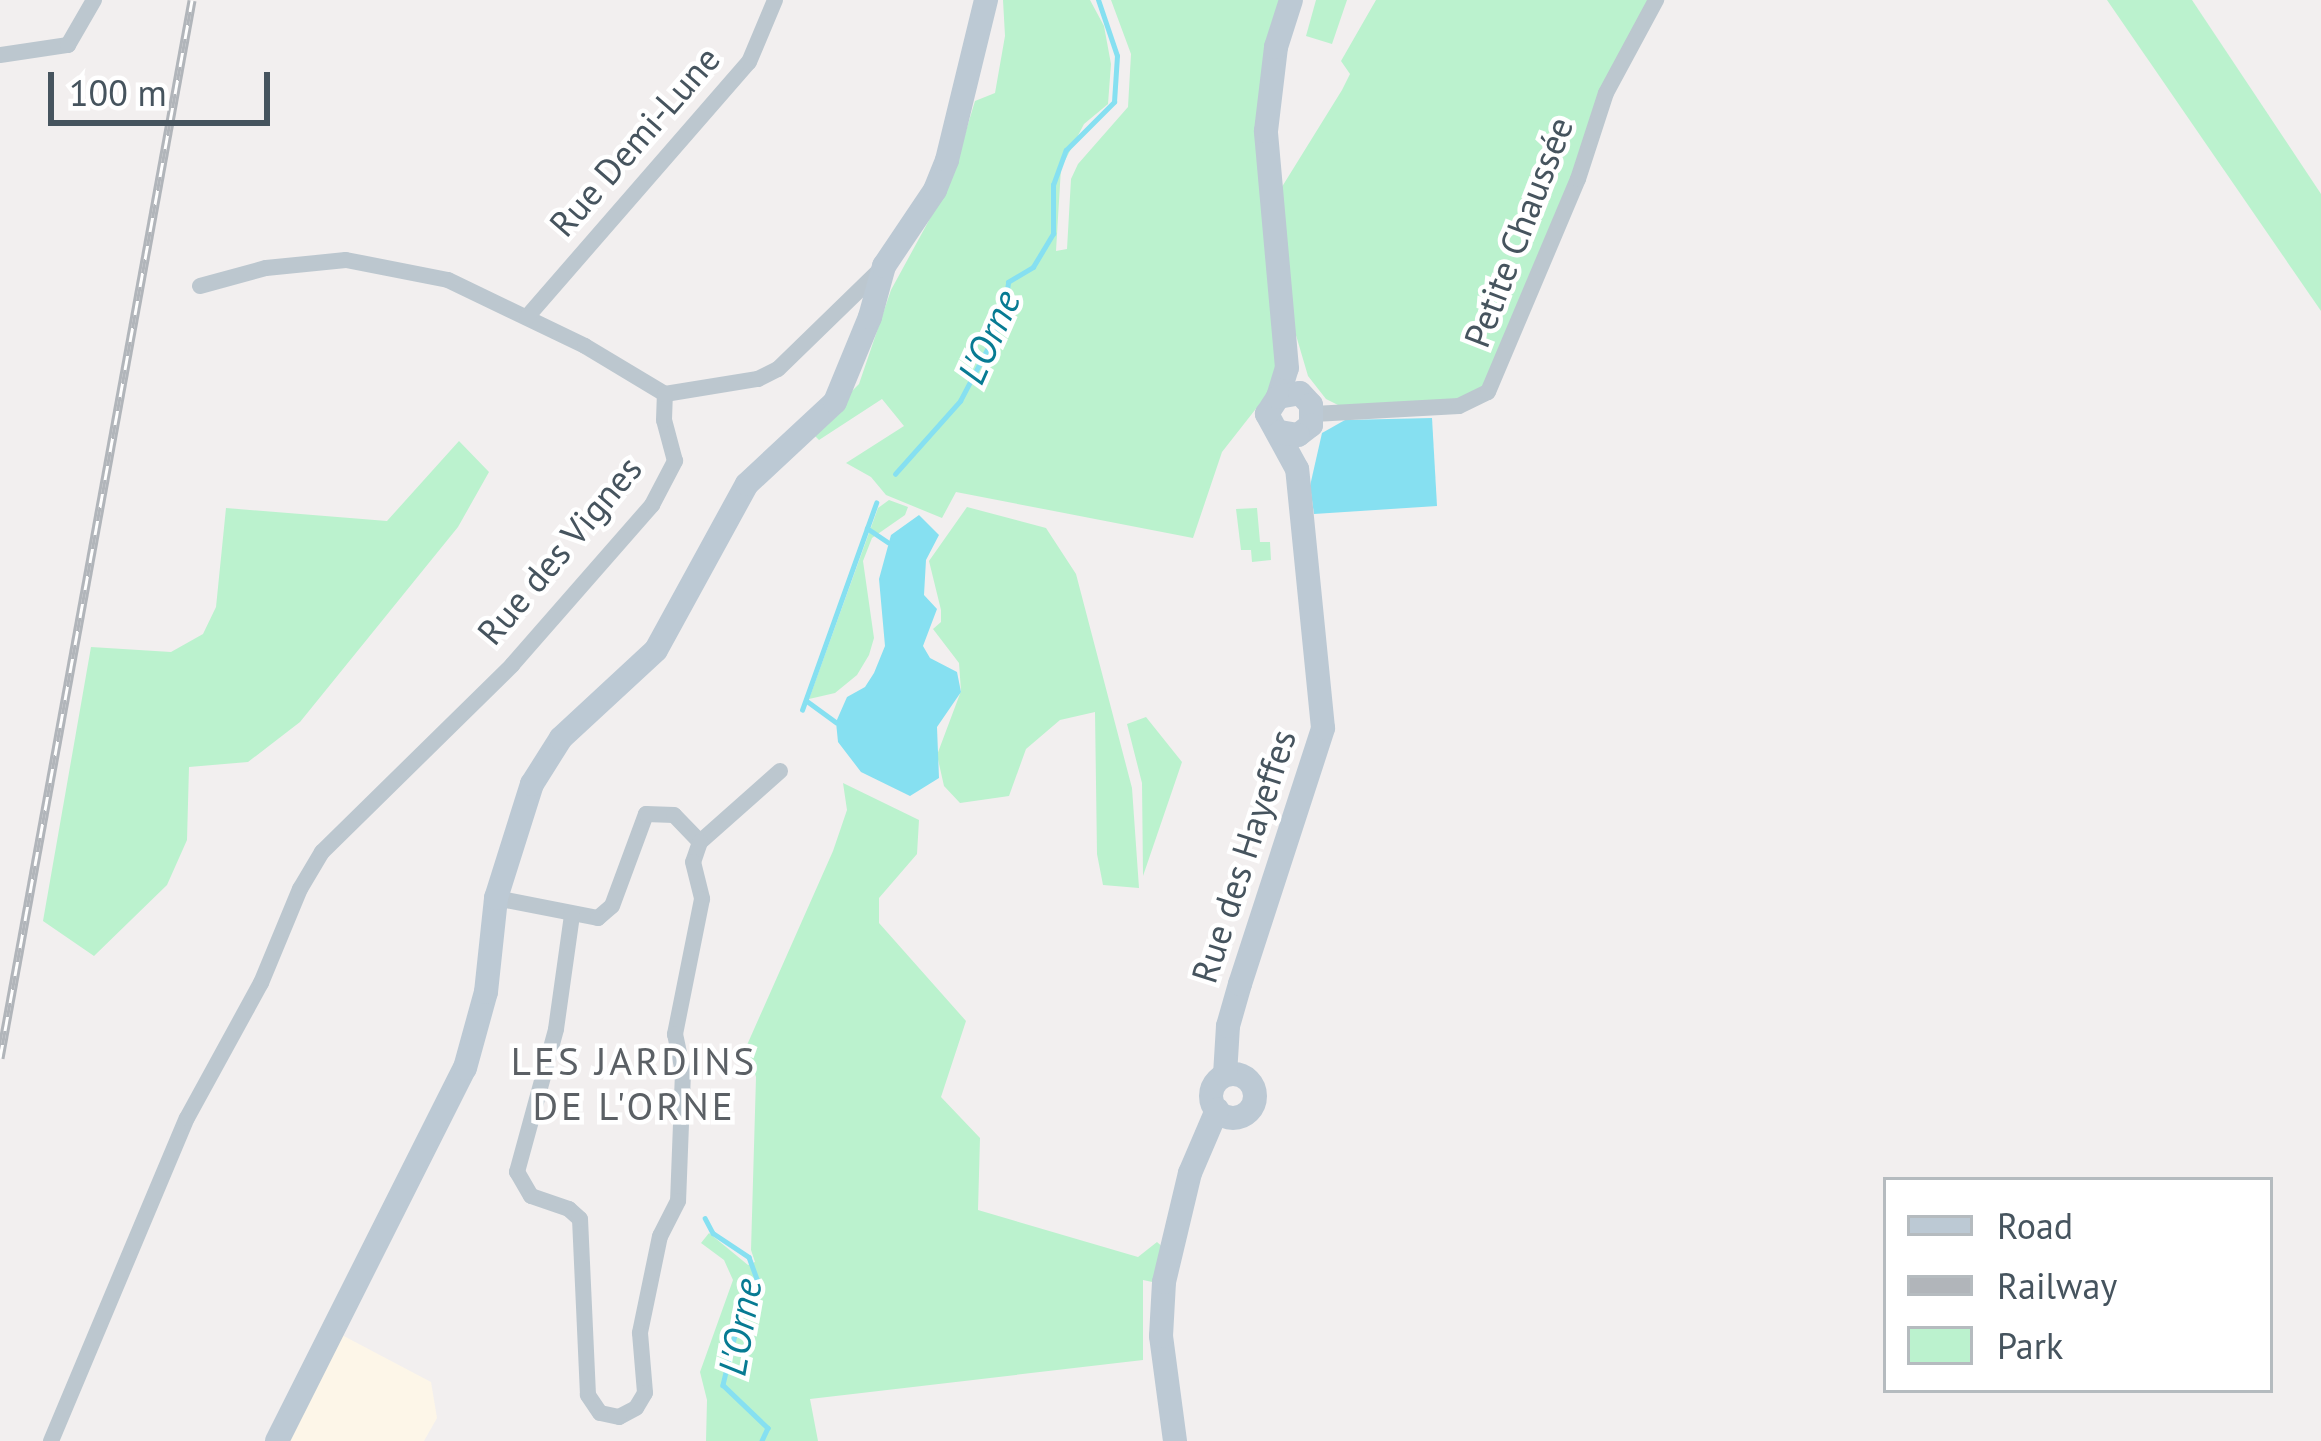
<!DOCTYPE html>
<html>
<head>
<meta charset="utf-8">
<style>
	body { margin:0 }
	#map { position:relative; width:2321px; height:1441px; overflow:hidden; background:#f2efef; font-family:"PT Sans",sans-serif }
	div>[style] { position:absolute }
	.commercial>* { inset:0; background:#fdf6e8 }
	.green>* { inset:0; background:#bbf2ce }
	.water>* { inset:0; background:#86e0f1 }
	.stream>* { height:4.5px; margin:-2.25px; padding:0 2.25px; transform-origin:2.25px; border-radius:2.25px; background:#86e0f1 }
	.street>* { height:16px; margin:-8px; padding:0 8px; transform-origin:8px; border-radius:8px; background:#bcc7cf }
	.secondary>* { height:24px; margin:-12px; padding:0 12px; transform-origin:12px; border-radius:12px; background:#bcc9d4 }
	.secondary>.ring { margin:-12px; padding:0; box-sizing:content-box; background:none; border:24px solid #bcc9d4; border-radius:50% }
	.rail>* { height:9px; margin-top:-4.5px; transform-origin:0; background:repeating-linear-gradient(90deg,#fff 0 14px,#b1b5ba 0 28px); box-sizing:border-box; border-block:3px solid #b1b5ba }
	span { translate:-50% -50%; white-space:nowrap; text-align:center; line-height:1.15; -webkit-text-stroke:9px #fff; paint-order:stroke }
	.street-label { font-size:36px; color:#46545e }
	.water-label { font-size:39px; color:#077b93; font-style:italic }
	.neighbourhood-label { font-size:39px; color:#5b6065; letter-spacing:3px }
	.legend { position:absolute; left:1883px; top:1177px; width:390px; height:216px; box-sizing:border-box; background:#fff; border:3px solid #b5bbbf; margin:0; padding:15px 21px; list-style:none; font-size:36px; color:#46545e }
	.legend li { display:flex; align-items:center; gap:24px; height:60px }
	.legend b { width:60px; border:3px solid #b5bbbf }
	.scale { position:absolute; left:48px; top:72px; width:222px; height:54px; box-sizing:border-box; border:6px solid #46545e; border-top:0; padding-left:15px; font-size:36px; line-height:42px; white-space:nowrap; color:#46545e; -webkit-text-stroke:9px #fff; paint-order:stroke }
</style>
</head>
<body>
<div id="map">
	<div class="commercial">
		<div style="clip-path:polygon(340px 1334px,431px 1382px,437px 1418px,424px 1441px,287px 1441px)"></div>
	</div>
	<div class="green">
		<div style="clip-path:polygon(1003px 0,1090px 0,1104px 26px,1111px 64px,1108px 104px,1084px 124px,1061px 168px,1056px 251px,1067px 249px,1071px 179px,1078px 164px,1128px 107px,1131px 54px,1111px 0,1282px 0,1269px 44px,1277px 382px,1222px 452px,1193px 538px,956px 492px,942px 518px,886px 495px,871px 477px,846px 463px,904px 426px,882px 399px,819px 440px,811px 432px,859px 384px,891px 290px,951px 180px,975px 101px,995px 93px,1005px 36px)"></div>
		<div style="clip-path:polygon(1316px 0,1347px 0,1332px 44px,1306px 36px)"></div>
		<div style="clip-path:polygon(1376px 0,1649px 0,1489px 382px,1468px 399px,1342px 407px,1326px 399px,1308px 376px,1293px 325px,1280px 190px,1342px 90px,1350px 74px,1341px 61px)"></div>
		<div style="clip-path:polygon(2107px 0,2192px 0,2321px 194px,2321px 311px)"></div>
		<div style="clip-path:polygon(459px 441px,489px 472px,458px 527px,300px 722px,248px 762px,189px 767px,187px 840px,167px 885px,94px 956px,43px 921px,91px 647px,171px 652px,203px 634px,216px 607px,226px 508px,387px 521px)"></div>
		<div style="clip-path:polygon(889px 500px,908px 507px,905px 515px,872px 538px,863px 561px,874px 638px,869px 655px,857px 675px,835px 693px,809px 699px,878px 508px)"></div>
		<div style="clip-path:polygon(967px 507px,1046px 528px,1076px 574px,1132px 788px,1139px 888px,1103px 885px,1097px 854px,1095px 712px,1060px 720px,1026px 749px,1009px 796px,960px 803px,944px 786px,937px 755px,961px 691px,959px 663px,933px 629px,941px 622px,941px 610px,929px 561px)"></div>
		<div style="clip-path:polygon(1257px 508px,1260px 542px,1270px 542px,1271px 560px,1252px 562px,1251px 550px,1241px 550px,1236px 509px)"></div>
		<div style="clip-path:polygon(1146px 717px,1182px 762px,1143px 876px,1142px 783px,1127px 724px)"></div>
		<div style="clip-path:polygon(843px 783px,919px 820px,917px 854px,879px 898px,879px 923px,966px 1021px,941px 1097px,980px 1138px,978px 1210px,1138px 1257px,1157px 1242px,1165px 1249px,1157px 1283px,1143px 1280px,1143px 1360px,810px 1399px,818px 1441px,706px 1441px,707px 1400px,700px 1372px,733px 1280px,724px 1260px,701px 1243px,709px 1233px,748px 1265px,755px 1262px,751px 1250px,756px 1077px,747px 1045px,833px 851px,847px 810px)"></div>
	</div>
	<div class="water">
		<div style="clip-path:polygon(1432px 418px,1437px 506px,1314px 514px,1310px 486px,1322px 433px,1345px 420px)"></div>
		<div style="clip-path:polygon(919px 515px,939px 535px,926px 560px,924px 595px,937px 609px,923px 646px,930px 658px,957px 672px,961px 692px,937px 727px,939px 778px,910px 796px,861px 772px,838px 742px,836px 722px,847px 697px,865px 687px,874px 673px,885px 646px,879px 579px,891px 535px)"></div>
	</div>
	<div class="stream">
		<div style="left:895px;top:474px;width:98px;rotate:-48.3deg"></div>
		<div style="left:960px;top:401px;width:90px;rotate:-62.3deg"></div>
		<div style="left:1002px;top:321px;width:39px;rotate:-81deg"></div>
		<div style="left:1008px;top:282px;width:29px;rotate:-31deg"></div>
		<div style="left:1033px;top:267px;width:39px;rotate:-59deg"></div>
		<div style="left:1053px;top:234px;width:49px;rotate:-90deg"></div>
		<div style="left:1053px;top:185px;width:37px;rotate:-70deg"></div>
		<div style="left:1066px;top:150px;width:68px;rotate:-45deg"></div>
		<div style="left:1114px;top:102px;width:46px;rotate:-86.3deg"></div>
		<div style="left:1117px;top:56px;width:59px;rotate:-108.7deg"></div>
		<div style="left:867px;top:528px;width:25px;rotate:34deg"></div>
		<div style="left:807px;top:701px;width:36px;rotate:36deg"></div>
		<div style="left:802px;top:710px;width:220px;rotate:-70.3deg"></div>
		<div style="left:705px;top:1218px;width:17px;rotate:62deg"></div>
		<div style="left:713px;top:1233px;width:43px;rotate:33.7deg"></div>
		<div style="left:749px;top:1257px;width:23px;rotate:70deg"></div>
		<div style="left:757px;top:1279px;width:52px;rotate:112.6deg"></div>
		<div style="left:737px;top:1327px;width:60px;rotate:103.6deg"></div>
		<div style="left:723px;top:1385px;width:62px;rotate:43.7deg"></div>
		<div style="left:768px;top:1428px;width:14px;rotate:115deg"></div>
	</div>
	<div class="street">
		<div style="left:0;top:55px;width:69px;rotate:-8.4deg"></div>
		<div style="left:68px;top:45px;width:52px;rotate:-60deg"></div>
		<div style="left:200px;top:286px;width:68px;rotate:-15.3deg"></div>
		<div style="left:266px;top:268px;width:80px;rotate:-5.7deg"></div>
		<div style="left:346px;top:260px;width:104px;rotate:11.1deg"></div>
		<div style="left:448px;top:280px;width:152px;rotate:25.7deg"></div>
		<div style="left:585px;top:346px;width:93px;rotate:31deg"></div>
		<div style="left:527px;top:317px;width:338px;rotate:-49deg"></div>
		<div style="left:749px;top:62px;width:67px;rotate:-67.2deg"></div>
		<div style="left:1314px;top:414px;width:145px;rotate:-3.2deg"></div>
		<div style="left:1459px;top:406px;width:32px;rotate:-26deg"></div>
		<div style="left:1488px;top:392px;width:231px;rotate:-67.1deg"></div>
		<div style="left:1578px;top:179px;width:90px;rotate:-72deg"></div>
		<div style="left:1606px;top:93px;width:106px;rotate:-61.7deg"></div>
		<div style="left:700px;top:842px;width:107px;rotate:-41.6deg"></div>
		<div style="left:496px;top:898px;width:104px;rotate:11.1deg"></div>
		<div style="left:598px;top:918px;width:18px;rotate:-41deg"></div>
		<div style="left:612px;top:906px;width:98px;rotate:-69.7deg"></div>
		<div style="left:646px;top:814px;width:28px;rotate:2deg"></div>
		<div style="left:674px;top:815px;width:37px;rotate:46deg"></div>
		<div style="left:700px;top:842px;width:21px;rotate:109deg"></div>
		<div style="left:693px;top:862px;width:38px;rotate:76deg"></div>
		<div style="left:702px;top:899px;width:138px;rotate:101.3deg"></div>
		<div style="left:675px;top:1034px;width:39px;rotate:78deg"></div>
		<div style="left:683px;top:1072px;width:129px;rotate:92.2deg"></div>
		<div style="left:678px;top:1201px;width:39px;rotate:117deg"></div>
		<div style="left:660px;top:1236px;width:99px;rotate:101.7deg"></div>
		<div style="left:640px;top:1333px;width:60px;rotate:85.2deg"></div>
		<div style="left:645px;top:1393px;width:17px;rotate:121deg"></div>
		<div style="left:636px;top:1408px;width:19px;rotate:152deg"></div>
		<div style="left:619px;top:1417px;width:19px;rotate:-168deg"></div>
		<div style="left:600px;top:1413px;width:22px;rotate:-124deg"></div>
		<div style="left:588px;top:1395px;width:176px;rotate:-92.6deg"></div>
		<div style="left:580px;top:1219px;width:15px;rotate:-138deg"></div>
		<div style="left:569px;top:1209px;width:40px;rotate:-161.1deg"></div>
		<div style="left:531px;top:1196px;width:28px;rotate:-120deg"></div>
		<div style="left:517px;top:1172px;width:148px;rotate:-74.7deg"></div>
		<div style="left:556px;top:1029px;width:115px;rotate:-82deg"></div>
		<div style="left:51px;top:1441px;width:350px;rotate:-67.2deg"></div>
		<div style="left:187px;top:1118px;width:154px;rotate:-61.3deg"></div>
		<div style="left:261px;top:983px;width:102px;rotate:-67.5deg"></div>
		<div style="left:300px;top:889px;width:43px;rotate:-59.3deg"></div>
		<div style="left:322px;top:852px;width:267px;rotate:-44.5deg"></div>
		<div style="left:512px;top:665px;width:213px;rotate:-48.8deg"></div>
		<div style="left:652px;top:505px;width:50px;rotate:-62.4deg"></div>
		<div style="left:675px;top:461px;width:42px;rotate:-105deg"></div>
		<div style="left:664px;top:420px;width:26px;rotate:-88deg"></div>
		<div style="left:665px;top:394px;width:94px;rotate:-9.2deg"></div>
		<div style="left:758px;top:379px;width:22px;rotate:-27deg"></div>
		<div style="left:778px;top:369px;width:146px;rotate:-44.2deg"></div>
	</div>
	<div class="secondary">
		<div style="left:1278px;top:397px;width:30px;rotate:-73deg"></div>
		<div style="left:1287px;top:368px;width:238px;rotate:-95.1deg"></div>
		<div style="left:1266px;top:131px;width:85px;rotate:-83.2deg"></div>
		<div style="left:1276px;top:47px;width:49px;rotate:-72.3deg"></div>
		<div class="ring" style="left:1211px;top:1074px;width:20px;height:20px"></div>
		<div style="left:1225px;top:1075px;width:49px;rotate:-86.5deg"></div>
		<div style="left:1228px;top:1026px;width:44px;rotate:-74.1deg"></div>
		<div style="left:1240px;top:984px;width:269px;rotate:-72deg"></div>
		<div style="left:1323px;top:728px;width:260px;rotate:-95.7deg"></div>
		<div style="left:1297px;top:469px;width:63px;rotate:-118.6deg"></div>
		<div style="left:1267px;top:414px;width:20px;rotate:-57deg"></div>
		<div style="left:1278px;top:397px;width:22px;rotate:-10deg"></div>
		<div style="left:1300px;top:393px;width:16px;rotate:47deg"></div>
		<div style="left:1311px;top:405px;width:20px;rotate:90deg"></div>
		<div style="left:1311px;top:425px;width:16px;rotate:142deg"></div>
		<div style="left:1298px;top:435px;width:18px;rotate:-171deg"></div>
		<div style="left:277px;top:1441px;width:418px;rotate:-63.3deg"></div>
		<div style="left:465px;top:1068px;width:79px;rotate:-74.6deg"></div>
		<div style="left:486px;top:992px;width:95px;rotate:-83.9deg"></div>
		<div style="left:496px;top:898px;width:120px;rotate:-72.5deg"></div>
		<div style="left:532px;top:784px;width:54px;rotate:-57.8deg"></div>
		<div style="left:561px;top:738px;width:129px;rotate:-42.8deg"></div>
		<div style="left:656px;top:650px;width:189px;rotate:-61.3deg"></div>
		<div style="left:747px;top:484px;width:120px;rotate:-43deg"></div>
		<div style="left:835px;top:402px;width:92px;rotate:-67.6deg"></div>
		<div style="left:870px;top:317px;width:53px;rotate:-74.6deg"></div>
		<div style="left:884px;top:266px;width:92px;rotate:-56.1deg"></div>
		<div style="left:935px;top:190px;width:32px;rotate:-68deg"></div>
		<div style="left:947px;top:160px;width:165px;rotate:-76.3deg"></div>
		<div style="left:1175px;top:1441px;width:106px;rotate:-97.6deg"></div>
		<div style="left:1161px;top:1336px;width:54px;rotate:-86.8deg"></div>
		<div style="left:1164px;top:1282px;width:112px;rotate:-76.6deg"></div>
		<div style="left:1190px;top:1173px;width:69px;rotate:-66.8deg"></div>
	</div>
	<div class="rail">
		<div style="left:0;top:1058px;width:1075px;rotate:-79.71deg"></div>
	</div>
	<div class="street-label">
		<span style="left:634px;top:141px;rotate:-49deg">Rue Demi-Lune</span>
		<span style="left:1518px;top:232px;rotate:-69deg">Petite Chaussée</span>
		<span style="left:559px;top:550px;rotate:-50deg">Rue des Vignes</span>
		<span style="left:1243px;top:856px;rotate:-72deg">Rue des Hayeffes</span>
	</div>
	<div class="water-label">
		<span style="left:989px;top:337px;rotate:-66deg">L'Orne</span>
		<span style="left:740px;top:1327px;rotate:-80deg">L'Orne</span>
	</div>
	<div class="neighbourhood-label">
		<span style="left:634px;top:1084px">LES JARDINS<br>DE L'ORNE</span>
	</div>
	<ul class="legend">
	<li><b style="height:15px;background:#bcc9d4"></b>Road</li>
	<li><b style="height:15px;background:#b1b5ba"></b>Railway</li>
	<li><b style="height:33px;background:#bbf2ce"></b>Park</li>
	</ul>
	<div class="scale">100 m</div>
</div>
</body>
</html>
